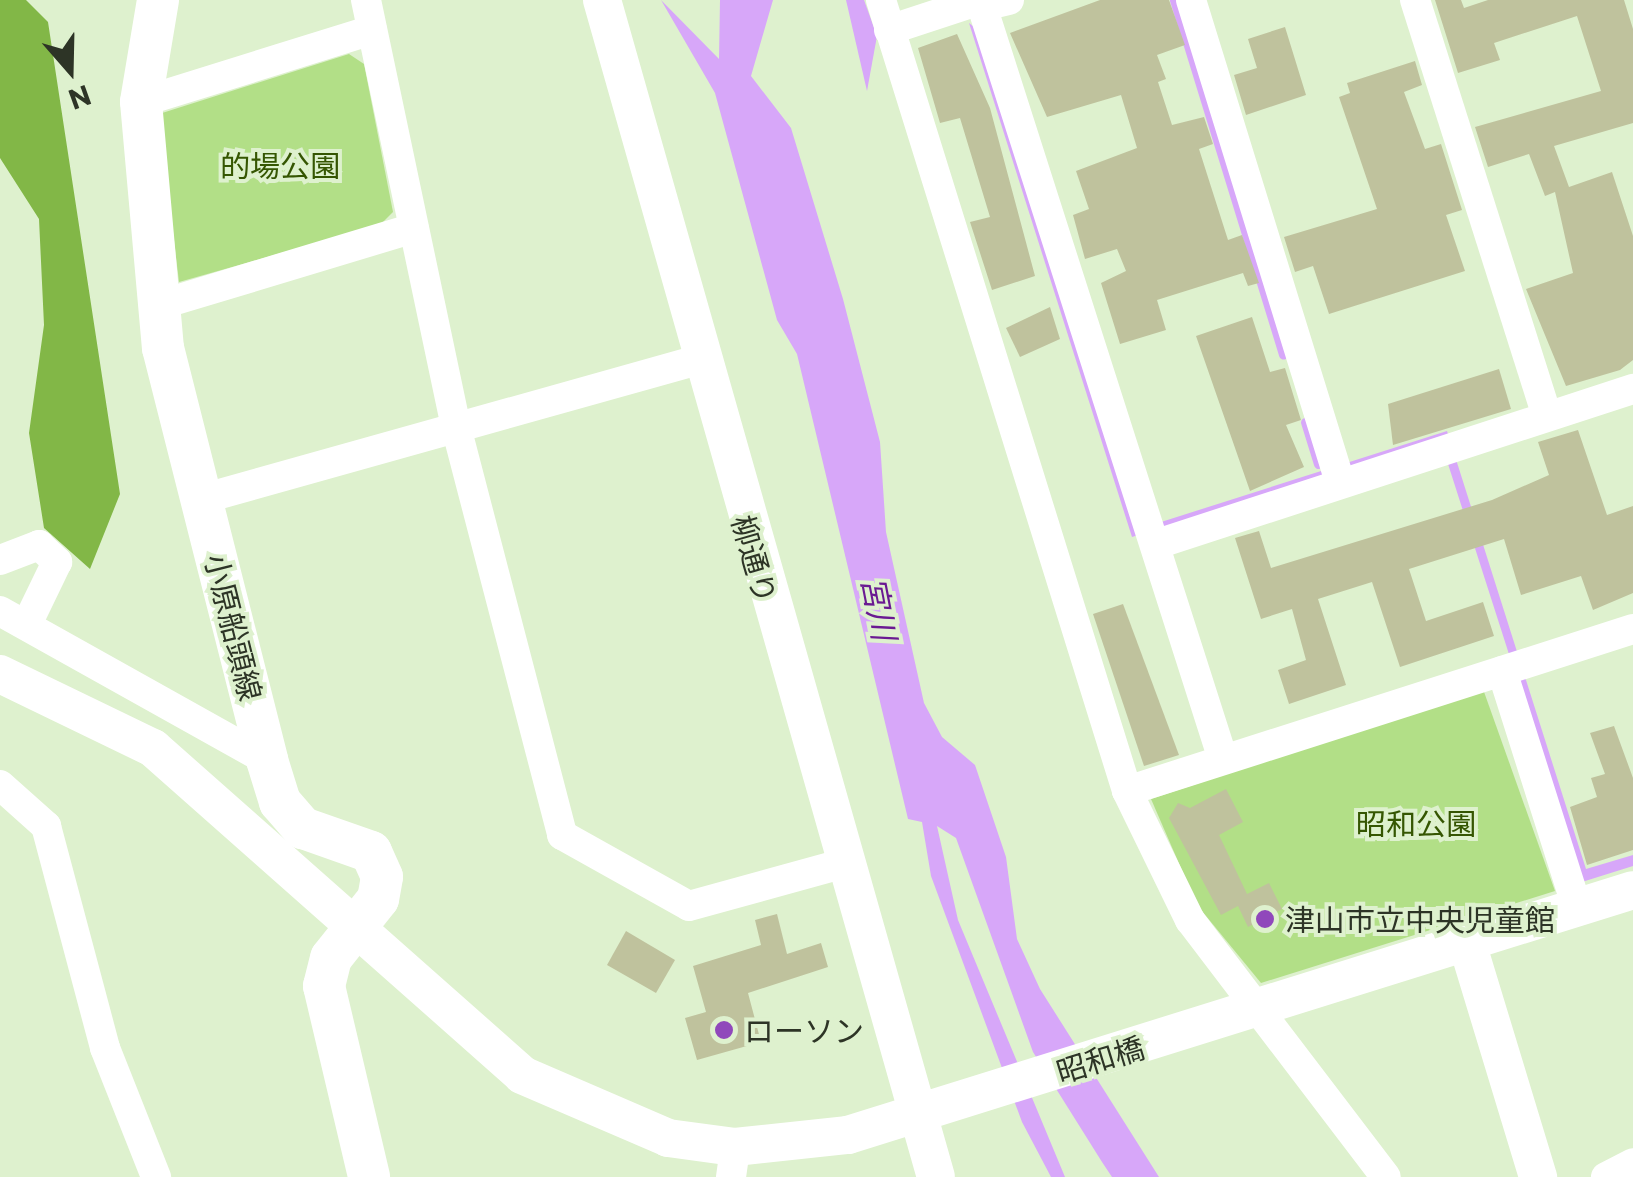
<!DOCTYPE html>
<html>
<head>
<meta charset="utf-8">
<style>
	body { margin:0 }
	#map { position:relative; width:1633px; height:1177px; overflow:hidden; background:#def1ce; font-family:Commissioner,"Noto Sans JP",sans-serif }
	div>[style] { position:absolute }
	.green>* { inset:0; background:#b2df87 }
	.forest>* { inset:0; background:#82b747 }
	.water>* { inset:0; background:#d7a7f9 }
	.stream>* { height:9px; margin:-4.5px; padding:0 4.5px; transform-origin:4.5px; border-radius:4.5px; background:#d7a7f9 }
	.building>* { inset:0; background:#bfc29d }
	.minor>* { height:30px; margin:-15px; padding:0 15px; transform-origin:15px; border-radius:15px; background:#fff }
	.tertiary>* { height:38px; margin:-19px; padding:0 19px; transform-origin:19px; border-radius:19px; background:#fff }
	.secondary>* { height:42px; margin:-21px; padding:0 21px; transform-origin:21px; border-radius:21px; background:#fff }
	.dots>* { width:28px; height:28px; translate:-50% -50%; box-sizing:border-box; border:5px solid #def1ce; border-radius:50% }
	span { translate:-50% -50%; white-space:nowrap; text-align:center; line-height:1.15; -webkit-text-stroke:8px #def1ce; paint-order:stroke }
	.park-label { font-size:30px; color:#355602 }
	.street-label { font-size:30px; color:#2d3426 }
	.poi-label { font-size:30px; color:#2d3426 }
	.left { translate:0 -50%; text-align:left }
	.water-label { font-size:32px; color:#6a1a92; font-style:italic }
	.north { position:absolute; left:20px; top:20px; width:100px; height:100px; -webkit-text-stroke:8px #def1ce; paint-order:stroke; rotate:160deg; font-size:28px; font-weight:700; line-height:40px; text-align:center; color:#2d3426 }
	.north::after { content:''; display:block; margin:auto; width:35px; height:45px; background:#2d3426; clip-path:polygon(50% 0,100% 100%,50% 72%,0 100%) }
</style>
</head>
<body>
<div id="map">
	<div class="green">
		<div style="clip-path:polygon(349px 54px,364px 64px,393px 212px,380px 225px,179px 282px,159px 114px)"></div>
		<div style="clip-path:polygon(1483px 689px,1555px 891px,1261px 983px,1197px 905px,1151px 799px)"></div>
	</div>
	<div class="forest">
		<div style="clip-path:polygon(0 0,26px 0,48px 22px,120px 494px,90px 569px,44px 528px,29px 433px,44px 325px,39px 219px,0 158px)"></div>
	</div>
	<div class="water">
		<div style="clip-path:polygon(661px 0,719px 59px,720px 0,773px 0,751px 76px,791px 128px,843px 299px,880px 442px,886px 532px,924px 703px,942px 737px,975px 765px,1006px 857px,1017px 939px,1040px 989px,1159px 1177px,1112px 1177px,1102px 1162px,1033px 1052px,956px 838px,937px 826px,958px 920px,1065px 1177px,1051px 1177px,1022px 1122px,931px 876px,922px 822px,908px 819px,797px 354px,777px 320px,715px 93px)"></div>
		<div style="clip-path:polygon(846px 0,864px 0,877px 36px,867px 91px)"></div>
		<div style="clip-path:polygon(969px 23px,978px 30px,1136px 530px,1447px 431px,1586px 869px,1633px 855px,1633px 866px,1582px 882px,1440px 439px,1132px 537px)"></div>
	</div>
	<div class="stream">
		<div style="left:1174px;top:0;width:371px;rotate:72.9deg"></div>
		<div style="left:1305px;top:422px;width:44px;rotate:72.8deg"></div>
	</div>
	<div class="building">
		<div style="clip-path:polygon(1100px 0,1169px 0,1185px 45px,1157px 55px,1166px 79px,1158px 82px,1172px 125px,1204px 117px,1213px 144px,1199px 149px,1228px 240px,1242px 235px,1259px 283px,1248px 286px,1243px 273px,1157px 300px,1166px 330px,1120px 344px,1101px 283px,1126px 271px,1117px 249px,1085px 259px,1073px 215px,1089px 209px,1076px 171px,1137px 148px,1121px 95px,1047px 117px,1010px 33px)"></div>
		<div style="clip-path:polygon(1435px 0,1461px 0,1464px 8px,1488px 0,1624px 0,1633px 29px,1633px 123px,1554px 146px,1569px 187px,1612px 172px,1633px 236px,1633px 360px,1620px 370px,1566px 386px,1526px 289px,1573px 273px,1555px 192px,1545px 196px,1529px 154px,1488px 167px,1475px 127px,1601px 91px,1577px 16px,1494px 43px,1500px 60px,1458px 73px)"></div>
		<div style="clip-path:polygon(1285px 27px,1306px 95px,1246px 115px,1234px 75px,1257px 68px,1248px 39px)"></div>
		<div style="clip-path:polygon(957px 34px,990px 108px,1035px 276px,992px 290px,970px 222px,990px 217px,960px 118px,940px 123px,918px 48px)"></div>
		<div style="clip-path:polygon(1415px 61px,1422px 85px,1404px 92px,1425px 149px,1441px 144px,1462px 210px,1446px 215px,1465px 271px,1329px 314px,1313px 266px,1295px 272px,1284px 237px,1377px 209px,1339px 97px,1350px 93px,1347px 83px)"></div>
		<div style="clip-path:polygon(1050px 307px,1060px 339px,1020px 357px,1006px 328px)"></div>
		<div style="clip-path:polygon(1252px 317px,1270px 372px,1285px 368px,1301px 420px,1286px 425px,1304px 467px,1250px 491px,1196px 336px)"></div>
		<div style="clip-path:polygon(1499px 369px,1511px 409px,1393px 445px,1388px 404px)"></div>
		<div style="clip-path:polygon(1578px 430px,1607px 515px,1633px 506px,1633px 593px,1593px 610px,1581px 576px,1521px 595px,1504px 539px,1409px 569px,1426px 621px,1483px 602px,1494px 636px,1400px 667px,1372px 582px,1318px 599px,1346px 685px,1289px 704px,1278px 670px,1306px 660px,1292px 609px,1261px 619px,1235px 538px,1259px 531px,1271px 568px,1492px 500px,1549px 475px,1538px 442px)"></div>
		<div style="clip-path:polygon(1123px 604px,1179px 755px,1144px 766px,1093px 614px)"></div>
		<div style="clip-path:polygon(1614px 726px,1633px 778px,1633px 850px,1587px 865px,1570px 807px,1597px 797px,1591px 778px,1605px 774px,1590px 733px)"></div>
		<div style="clip-path:polygon(1226px 789px,1243px 822px,1219px 835px,1247px 894px,1269px 883px,1282px 909px,1248px 927px,1238px 906px,1221px 915px,1169px 818px,1178px 803px,1190px 808px)"></div>
		<div style="clip-path:polygon(777px 914px,787px 954px,821px 943px,828px 967px,748px 993px,761px 1042px,697px 1060px,685px 1018px,706px 1012px,693px 966px,761px 945px,755px 920px)"></div>
		<div style="clip-path:polygon(626px 931px,675px 960px,656px 993px,607px 965px)"></div>
	</div>
	<div class="minor">
		<div style="left:366px;top:0;width:432px;rotate:78.1deg"></div>
		<div style="left:455px;top:423px;width:426px;rotate:75.4deg"></div>
		<div style="left:562px;top:835px;width:145px;rotate:29.2deg"></div>
		<div style="left:689px;top:906px;width:158px;rotate:-15.4deg"></div>
		<div style="left:881px;top:0;width:828px;rotate:72.72deg"></div>
		<div style="left:1127px;top:791px;width:144px;rotate:64deg"></div>
		<div style="left:1190px;top:920px;width:323px;rotate:52.7deg"></div>
		<div style="left:1009px;top:0;width:28px;rotate:167deg"></div>
		<div style="left:982px;top:6px;width:787px;rotate:72.26deg"></div>
		<div style="left:1191px;top:0;width:505px;rotate:72.82deg"></div>
		<div style="left:1415px;top:0;width:436px;rotate:72.4deg"></div>
		<div style="left:889px;top:30px;width:96px;rotate:-18.2deg"></div>
		<div style="left:141px;top:102px;width:242px;rotate:-17.3deg"></div>
		<div style="left:159px;top:305px;width:266px;rotate:-16.8deg"></div>
		<div style="left:202px;top:499px;width:515px;rotate:-15.66deg"></div>
		<div style="left:1157px;top:544px;width:501px;rotate:-18.04deg"></div>
		<div style="left:0;top:560px;width:42px;rotate:-21deg"></div>
		<div style="left:39px;top:545px;width:25px;rotate:43deg"></div>
		<div style="left:57px;top:562px;width:64px;rotate:115.8deg"></div>
		<div style="left:0;top:611px;width:306px;rotate:29.2deg"></div>
		<div style="left:1502px;top:671px;width:249px;rotate:72.4deg"></div>
		<div style="left:0;top:785px;width:62px;rotate:41.7deg"></div>
		<div style="left:46px;top:826px;width:230px;rotate:75.1deg"></div>
		<div style="left:105px;top:1048px;width:139px;rotate:68.4deg"></div>
		<div style="left:1127px;top:791px;width:531px;rotate:-17.75deg"></div>
		<div style="left:731px;top:1177px;width:30px;rotate:-82deg"></div>
		<div style="left:1606px;top:1177px;width:30px;rotate:-27deg"></div>
	</div>
	<div class="tertiary">
		<div style="left:602px;top:0;width:1223px;rotate:74.16deg"></div>
		<div style="left:0;top:674px;width:170px;rotate:25.8deg"></div>
		<div style="left:153px;top:748px;width:493px;rotate:41.5deg"></div>
		<div style="left:522px;top:1075px;width:159px;rotate:23.3deg"></div>
		<div style="left:668px;top:1138px;width:68px;rotate:7.7deg"></div>
		<div style="left:735px;top:1147px;width:114px;rotate:-6.1deg"></div>
		<div style="left:848px;top:1135px;width:822px;rotate:-17.33deg"></div>
		<div style="left:1467px;top:943px;width:245px;rotate:73.1deg"></div>
	</div>
	<div class="secondary">
		<div style="left:158px;top:0;width:103px;rotate:99.5deg"></div>
		<div style="left:141px;top:102px;width:247px;rotate:84.9deg"></div>
		<div style="left:163px;top:348px;width:425px;rotate:75.8deg"></div>
		<div style="left:267px;top:760px;width:44px;rotate:72.8deg"></div>
		<div style="left:280px;top:802px;width:35px;rotate:49deg"></div>
		<div style="left:303px;top:828px;width:72px;rotate:19.4deg"></div>
		<div style="left:371px;top:852px;width:27px;rotate:66deg"></div>
		<div style="left:382px;top:877px;width:22px;rotate:100deg"></div>
		<div style="left:378px;top:899px;width:75px;rotate:128.5deg"></div>
		<div style="left:331px;top:958px;width:29px;rotate:104deg"></div>
		<div style="left:324px;top:986px;width:196px;rotate:76.7deg"></div>
	</div>
	<div class="dots">
		<div style="left:1265px;top:919px;background:#9048bb"></div>
		<div style="left:724px;top:1030px;background:#9048bb"></div>
	</div>
	<div class="park-label">
		<span style="left:280px;top:165px">的場公園</span>
		<span style="left:1416px;top:823px">昭和公園</span>
	</div>
	<div class="street-label">
		<span style="left:755px;top:559px;rotate:74deg">柳通り</span>
		<span style="left:234px;top:627px;rotate:76deg">小原船頭線</span>
		<span style="left:1100px;top:1059px;rotate:-17deg">昭和橋</span>
	</div>
	<div class="poi-label">
		<span class="left" style="left:1285px;top:919px">津山市立中央児童館</span>
		<span class="left" style="left:744px;top:1030px">ローソン</span>
	</div>
	<div class="water-label">
		<span style="left:880px;top:608px;rotate:79deg">宮川</span>
	</div>
	<div class="north">N</div>
</div>
</body>
</html>
